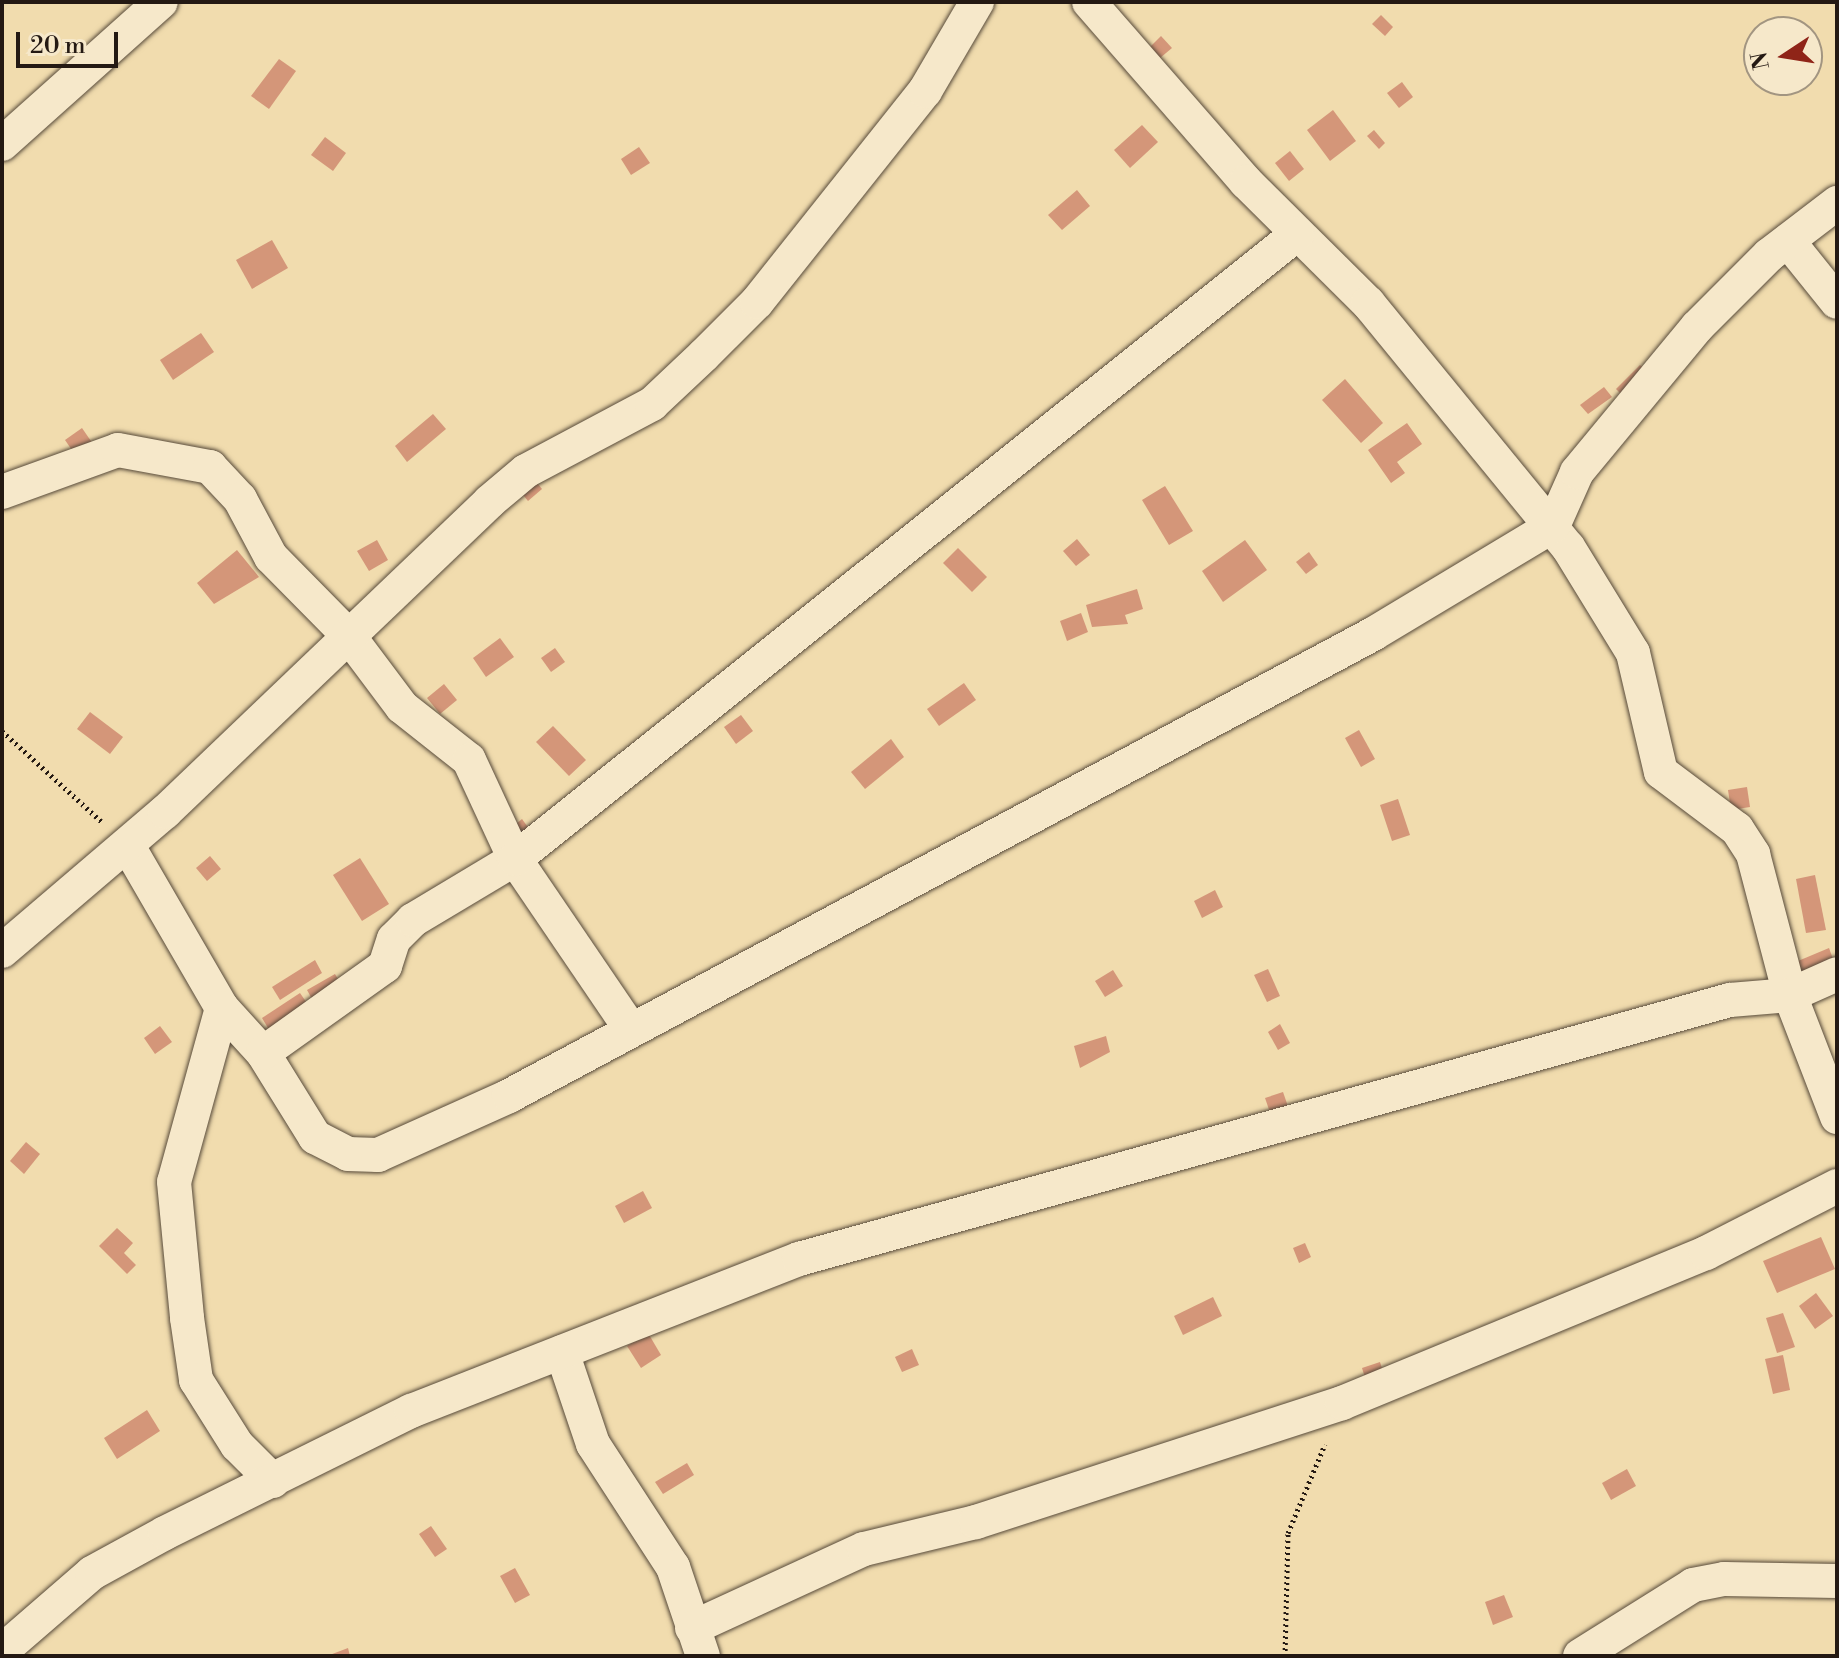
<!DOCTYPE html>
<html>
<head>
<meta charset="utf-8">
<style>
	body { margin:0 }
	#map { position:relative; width:1839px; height:1658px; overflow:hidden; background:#f1dcae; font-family:"Libre Bodoni",serif }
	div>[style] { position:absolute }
	.building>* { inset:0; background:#d49679 }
	.path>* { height:5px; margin-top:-2.5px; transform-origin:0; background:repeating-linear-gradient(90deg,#241913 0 2px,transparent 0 6px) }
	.roads { filter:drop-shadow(0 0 2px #574a3a) drop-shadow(0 0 2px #574a3a) }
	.street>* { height:34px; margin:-17px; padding:0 17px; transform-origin:17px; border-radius:17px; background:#f6e8ca }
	span { translate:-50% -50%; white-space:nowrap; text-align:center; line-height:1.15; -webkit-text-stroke:7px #f6e8ca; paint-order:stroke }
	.frame { position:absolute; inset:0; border:4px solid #241913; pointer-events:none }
	.north { position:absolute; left:1743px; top:16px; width:80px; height:80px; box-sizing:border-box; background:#f6e8ca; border:2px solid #a29581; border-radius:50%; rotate:258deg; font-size:22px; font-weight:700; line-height:32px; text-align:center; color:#241913 }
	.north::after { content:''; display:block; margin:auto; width:28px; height:36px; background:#8f2418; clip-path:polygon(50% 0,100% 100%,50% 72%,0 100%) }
	.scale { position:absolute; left:16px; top:32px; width:102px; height:36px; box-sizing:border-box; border:4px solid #241913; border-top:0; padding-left:10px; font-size:24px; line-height:28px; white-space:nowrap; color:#241913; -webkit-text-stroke:6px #f6e8ca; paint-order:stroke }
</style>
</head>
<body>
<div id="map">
	<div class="building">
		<div style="clip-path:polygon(1381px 15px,1393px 27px,1385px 36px,1372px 24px)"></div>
		<div style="clip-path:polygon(1161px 36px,1172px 48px,1160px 58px,1150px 47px)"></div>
		<div style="clip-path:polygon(279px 59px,296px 71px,269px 109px,251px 96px)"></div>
		<div style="clip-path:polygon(1402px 82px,1413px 97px,1399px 108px,1387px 93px)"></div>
		<div style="clip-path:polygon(1333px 110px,1356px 141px,1330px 161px,1307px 130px)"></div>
		<div style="clip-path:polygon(1142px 125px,1158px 142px,1130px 168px,1114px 150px)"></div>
		<div style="clip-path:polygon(1374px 130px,1385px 143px,1379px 149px,1367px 136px)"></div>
		<div style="clip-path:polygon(325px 137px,346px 153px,333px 171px,311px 155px)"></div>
		<div style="clip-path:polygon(639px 147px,650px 163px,631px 175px,621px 159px)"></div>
		<div style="clip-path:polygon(1290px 151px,1304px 169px,1289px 181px,1275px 163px)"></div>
		<div style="clip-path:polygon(1077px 190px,1090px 206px,1062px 230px,1048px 215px)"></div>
		<div style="clip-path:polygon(272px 240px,288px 268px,252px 289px,236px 260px)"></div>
		<div style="clip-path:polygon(201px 333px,214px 352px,173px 380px,160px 360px)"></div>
		<div style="clip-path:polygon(1640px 365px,1650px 374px,1626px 399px,1616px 389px)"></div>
		<div style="clip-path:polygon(1345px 379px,1383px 423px,1361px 443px,1322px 400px)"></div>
		<div style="clip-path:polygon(1604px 387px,1612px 397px,1588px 414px,1580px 405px)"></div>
		<div style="clip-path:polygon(433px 414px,446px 429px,407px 462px,395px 446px)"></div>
		<div style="clip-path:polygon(1407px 423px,1422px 444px,1397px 462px,1405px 473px,1391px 483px,1368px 450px)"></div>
		<div style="clip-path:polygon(82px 428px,93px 444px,76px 456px,65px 440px)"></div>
		<div style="clip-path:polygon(533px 478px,542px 489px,528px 501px,519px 490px)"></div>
		<div style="clip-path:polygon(1165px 486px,1193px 531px,1169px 545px,1142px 500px)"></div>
		<div style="clip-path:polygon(1077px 539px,1090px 555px,1076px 566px,1063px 551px)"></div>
		<div style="clip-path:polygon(377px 540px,388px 560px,369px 571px,357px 551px)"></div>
		<div style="clip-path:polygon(1245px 540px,1267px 570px,1223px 602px,1202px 571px)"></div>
		<div style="clip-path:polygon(958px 548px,987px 577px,972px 592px,943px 563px)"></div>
		<div style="clip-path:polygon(237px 550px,259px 577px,214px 604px,197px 583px)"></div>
		<div style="clip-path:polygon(1309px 552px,1318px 565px,1306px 574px,1296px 562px)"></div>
		<div style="clip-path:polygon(1137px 589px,1143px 609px,1125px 615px,1128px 624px,1092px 627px,1086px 605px)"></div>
		<div style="clip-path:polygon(1081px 613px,1088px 632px,1067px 641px,1060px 621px)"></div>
		<div style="clip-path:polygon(500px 638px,514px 657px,486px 677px,473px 658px)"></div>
		<div style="clip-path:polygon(555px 648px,565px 662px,551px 672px,541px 658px)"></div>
		<div style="clip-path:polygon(964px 683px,976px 700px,939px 726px,927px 709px)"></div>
		<div style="clip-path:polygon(444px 684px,457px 700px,440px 714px,427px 698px)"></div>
		<div style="clip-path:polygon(90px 712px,123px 737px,110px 754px,77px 729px)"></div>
		<div style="clip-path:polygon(741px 715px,753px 731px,736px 744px,724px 727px)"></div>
		<div style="clip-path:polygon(553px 726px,586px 760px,569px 776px,536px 742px)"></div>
		<div style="clip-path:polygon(1359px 730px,1375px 759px,1361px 767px,1345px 738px)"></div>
		<div style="clip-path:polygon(891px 739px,904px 757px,865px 789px,851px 772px)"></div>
		<div style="clip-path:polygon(1747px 787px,1750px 807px,1731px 810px,1728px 790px)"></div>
		<div style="clip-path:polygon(1398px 799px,1410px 835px,1392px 841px,1380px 805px)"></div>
		<div style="clip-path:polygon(522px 819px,535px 837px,506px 832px)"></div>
		<div style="clip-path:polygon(210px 856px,221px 869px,207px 881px,196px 868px)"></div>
		<div style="clip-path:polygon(360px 858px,389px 904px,362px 921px,333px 875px)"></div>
		<div style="clip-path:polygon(1815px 875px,1826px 930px,1806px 933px,1796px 879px)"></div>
		<div style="clip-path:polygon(1215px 890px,1223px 907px,1202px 918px,1194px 901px)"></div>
		<div style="clip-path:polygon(1829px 948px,1837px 970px,1805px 982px,1798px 961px)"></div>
		<div style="clip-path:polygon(315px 960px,322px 973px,280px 1000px,272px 987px)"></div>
		<div style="clip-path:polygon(1268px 969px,1280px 996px,1267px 1002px,1254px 975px)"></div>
		<div style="clip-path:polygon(1113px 970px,1123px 986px,1105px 997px,1095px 981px)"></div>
		<div style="clip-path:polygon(335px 974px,345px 991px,317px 1008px,307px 990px)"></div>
		<div style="clip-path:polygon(300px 993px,313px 1012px,274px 1038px,262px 1018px)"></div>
		<div style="clip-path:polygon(1280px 1024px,1290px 1043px,1278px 1050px,1268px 1032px)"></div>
		<div style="clip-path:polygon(160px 1026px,172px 1042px,155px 1054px,144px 1038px)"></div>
		<div style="clip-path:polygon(1106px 1036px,1110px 1052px,1080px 1068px,1074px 1046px)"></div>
		<div style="clip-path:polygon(1283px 1092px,1292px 1118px,1274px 1124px,1265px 1098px)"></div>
		<div style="clip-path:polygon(26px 1142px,40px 1154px,24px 1174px,10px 1161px)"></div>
		<div style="clip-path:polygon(643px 1191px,652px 1208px,624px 1223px,615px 1206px)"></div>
		<div style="clip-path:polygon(117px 1228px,133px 1243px,124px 1253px,136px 1265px,127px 1274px,99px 1246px)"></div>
		<div style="clip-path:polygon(1821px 1237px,1835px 1269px,1777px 1293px,1763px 1261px)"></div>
		<div style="clip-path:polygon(1305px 1243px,1311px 1257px,1299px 1263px,1293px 1248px)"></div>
		<div style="clip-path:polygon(1816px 1293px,1833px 1316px,1815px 1329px,1799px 1306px)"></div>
		<div style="clip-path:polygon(1213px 1297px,1222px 1316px,1183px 1335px,1174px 1316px)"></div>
		<div style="clip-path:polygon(1783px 1313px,1795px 1347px,1777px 1353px,1766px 1318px)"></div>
		<div style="clip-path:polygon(648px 1333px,661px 1355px,641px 1368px,627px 1346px)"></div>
		<div style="clip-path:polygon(912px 1349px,919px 1365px,902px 1372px,895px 1357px)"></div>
		<div style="clip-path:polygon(1783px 1355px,1790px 1390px,1773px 1394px,1765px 1359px)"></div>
		<div style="clip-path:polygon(1380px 1362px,1386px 1381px,1368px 1387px,1362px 1368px)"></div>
		<div style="clip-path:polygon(147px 1410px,160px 1431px,117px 1459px,104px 1438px)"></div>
		<div style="clip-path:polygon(687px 1463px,694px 1475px,663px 1494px,655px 1482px)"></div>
		<div style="clip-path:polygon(1627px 1469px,1636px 1486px,1611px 1500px,1602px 1483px)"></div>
		<div style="clip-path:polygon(431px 1526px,447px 1549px,435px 1557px,419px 1534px)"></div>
		<div style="clip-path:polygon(515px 1568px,530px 1595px,515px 1603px,500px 1576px)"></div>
		<div style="clip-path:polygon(1504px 1595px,1513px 1617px,1493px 1625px,1485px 1602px)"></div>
		<div style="clip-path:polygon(348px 1648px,350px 1656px,327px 1656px)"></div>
	</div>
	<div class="path">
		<div style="left:2px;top:731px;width:135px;rotate:42.3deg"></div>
		<div style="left:1285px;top:1656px;width:123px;rotate:-88.6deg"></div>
		<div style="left:1288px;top:1533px;width:96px;rotate:-67.4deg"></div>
	</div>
	<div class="roads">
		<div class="street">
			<div style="left:1089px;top:2px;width:239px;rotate:48.9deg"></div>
			<div style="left:1246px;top:182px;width:172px;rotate:44.8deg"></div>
			<div style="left:1368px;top:303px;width:315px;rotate:50.7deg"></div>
			<div style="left:1568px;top:547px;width:124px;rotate:58.5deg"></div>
			<div style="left:1633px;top:653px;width:122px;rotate:76.8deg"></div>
			<div style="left:1661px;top:772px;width:95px;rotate:36.9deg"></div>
			<div style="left:1737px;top:829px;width:30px;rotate:57deg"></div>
			<div style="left:1753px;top:854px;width:146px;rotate:75.3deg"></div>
			<div style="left:1790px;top:995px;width:131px;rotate:68.9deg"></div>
			<div style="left:2px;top:144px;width:213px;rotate:-41.8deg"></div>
			<div style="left:1788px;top:241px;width:78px;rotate:51.2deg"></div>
			<div style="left:2px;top:492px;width:123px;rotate:-19.9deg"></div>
			<div style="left:118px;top:450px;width:94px;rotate:10.5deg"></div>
			<div style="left:210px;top:467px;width:44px;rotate:46.8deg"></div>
			<div style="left:240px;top:499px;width:66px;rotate:61.9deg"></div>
			<div style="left:271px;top:557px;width:110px;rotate:45.4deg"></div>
			<div style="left:348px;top:635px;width:90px;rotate:53.1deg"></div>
			<div style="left:402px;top:707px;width:85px;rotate:38.3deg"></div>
			<div style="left:469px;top:760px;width:109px;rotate:65.1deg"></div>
			<div style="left:515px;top:859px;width:204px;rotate:55.8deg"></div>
			<div style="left:128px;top:846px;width:187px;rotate:59.9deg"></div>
			<div style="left:222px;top:1008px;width:180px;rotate:105.4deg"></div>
			<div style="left:174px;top:1182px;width:137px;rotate:84.5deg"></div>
			<div style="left:187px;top:1318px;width:63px;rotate:81.7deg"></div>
			<div style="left:196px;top:1380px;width:77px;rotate:57.8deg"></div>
			<div style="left:237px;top:1445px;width:51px;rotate:45deg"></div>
			<div style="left:2px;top:951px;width:214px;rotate:-40.5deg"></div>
			<div style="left:165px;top:812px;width:448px;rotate:-43.7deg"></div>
			<div style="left:489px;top:502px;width:48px;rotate:-40deg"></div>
			<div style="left:526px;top:471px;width:143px;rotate:-28deg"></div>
			<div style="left:652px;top:404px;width:71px;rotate:-43.3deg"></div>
			<div style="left:704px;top:355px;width:75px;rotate:-45deg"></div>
			<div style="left:757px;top:302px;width:270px;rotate:-51.5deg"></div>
			<div style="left:925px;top:91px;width:103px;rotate:-59.7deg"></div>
			<div style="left:222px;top:1008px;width:61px;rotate:47.7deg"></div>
			<div style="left:263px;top:1053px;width:99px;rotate:58.2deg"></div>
			<div style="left:315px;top:1137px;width:37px;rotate:27deg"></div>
			<div style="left:348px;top:1154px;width:30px;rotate:2deg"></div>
			<div style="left:378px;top:1155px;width:144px;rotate:-24.2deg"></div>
			<div style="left:509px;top:1096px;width:980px;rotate:-28.13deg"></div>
			<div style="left:1373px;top:634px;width:210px;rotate:-31deg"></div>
			<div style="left:1553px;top:526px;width:59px;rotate:-66deg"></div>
			<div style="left:1577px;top:472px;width:188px;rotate:-50.4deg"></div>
			<div style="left:1697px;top:327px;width:102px;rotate:-45deg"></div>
			<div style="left:1769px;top:255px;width:86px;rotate:-37.4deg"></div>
			<div style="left:263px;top:1053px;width:150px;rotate:-35.5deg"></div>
			<div style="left:385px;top:966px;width:28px;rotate:-72deg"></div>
			<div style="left:394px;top:939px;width:27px;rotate:-45deg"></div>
			<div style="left:413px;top:920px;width:119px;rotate:-30.9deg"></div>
			<div style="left:515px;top:859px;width:1001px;rotate:-38.63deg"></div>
			<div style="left:562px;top:1352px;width:97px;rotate:71.4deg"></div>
			<div style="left:593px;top:1444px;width:147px;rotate:57deg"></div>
			<div style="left:673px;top:1567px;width:94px;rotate:71.4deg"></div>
			<div style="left:692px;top:1628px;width:189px;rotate:-24.7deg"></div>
			<div style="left:864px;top:1549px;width:115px;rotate:-13.6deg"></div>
			<div style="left:976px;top:1522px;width:385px;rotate:-18deg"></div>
			<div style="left:1342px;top:1403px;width:394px;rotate:-22.4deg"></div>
			<div style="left:1706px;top:1253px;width:147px;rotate:-27.1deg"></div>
			<div style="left:2px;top:1651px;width:119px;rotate:-40.9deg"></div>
			<div style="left:92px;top:1573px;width:83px;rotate:-28.7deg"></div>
			<div style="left:165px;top:1533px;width:275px;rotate:-26.4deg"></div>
			<div style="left:411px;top:1411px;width:417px;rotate:-21.4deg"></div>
			<div style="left:799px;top:1259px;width:966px;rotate:-15.55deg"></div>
			<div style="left:1730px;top:1000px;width:60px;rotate:-4.8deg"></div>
			<div style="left:1790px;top:995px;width:51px;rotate:-24.1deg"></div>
			<div style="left:1580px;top:1656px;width:133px;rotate:-32.1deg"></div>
			<div style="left:1693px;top:1585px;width:32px;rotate:-11deg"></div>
			<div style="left:1724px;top:1579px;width:113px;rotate:1deg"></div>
		</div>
	</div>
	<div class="frame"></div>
	<div class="north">N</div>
	<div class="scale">20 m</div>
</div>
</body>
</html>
